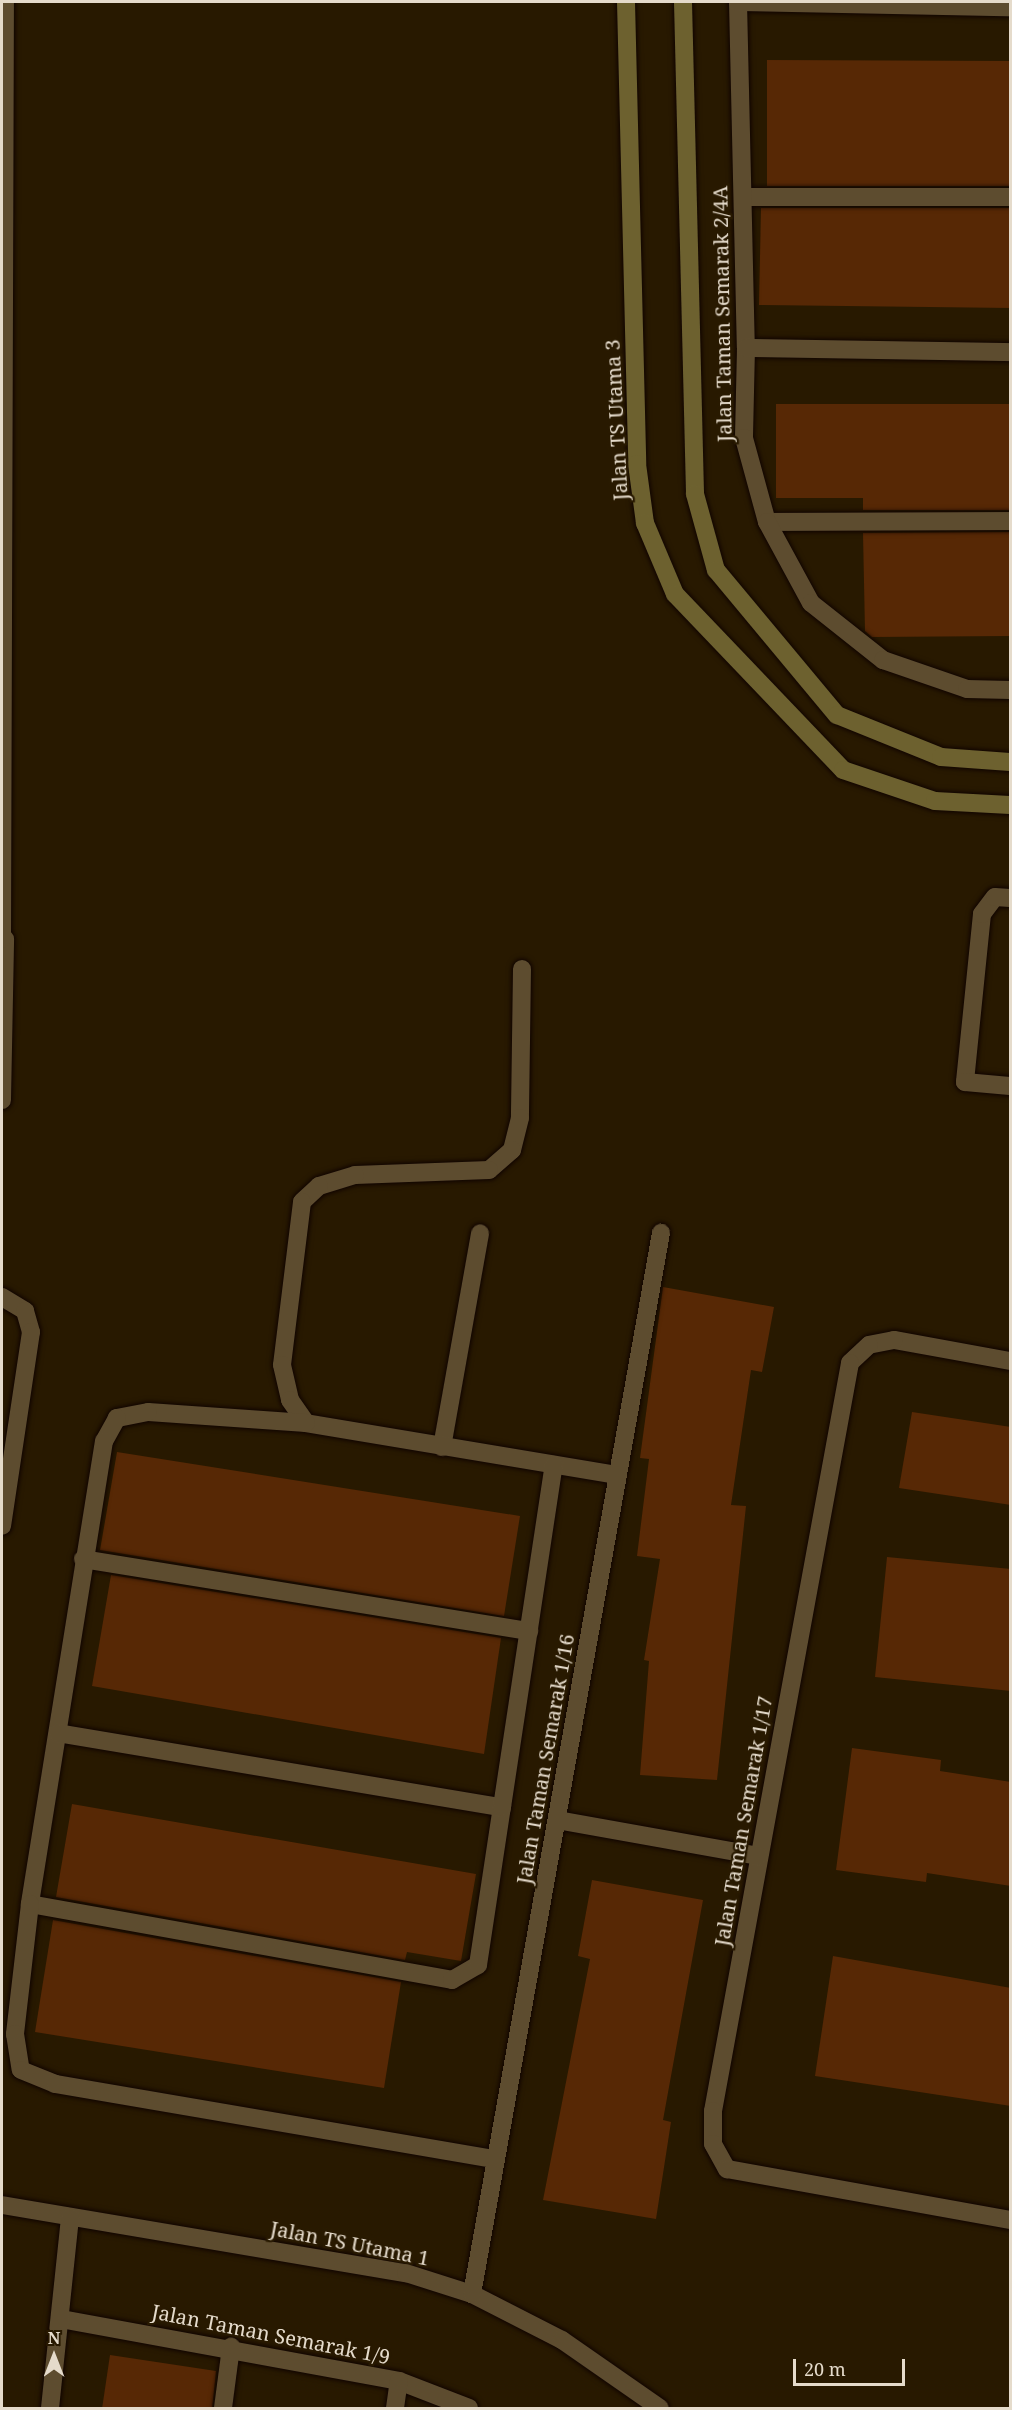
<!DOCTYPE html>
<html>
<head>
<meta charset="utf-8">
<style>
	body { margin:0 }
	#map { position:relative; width:1012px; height:2410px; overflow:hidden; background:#281900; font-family:"Noto Serif",serif }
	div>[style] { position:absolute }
	.building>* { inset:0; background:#572805 }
	.roads { filter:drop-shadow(0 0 2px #100400) drop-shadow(0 0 2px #100400) }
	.lane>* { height:18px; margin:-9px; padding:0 9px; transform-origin:9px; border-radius:9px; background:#5d4c2f }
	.street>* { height:18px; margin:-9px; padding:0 9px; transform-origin:9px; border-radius:9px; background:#5d4c2f }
	.secondary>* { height:18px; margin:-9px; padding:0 9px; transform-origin:9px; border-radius:9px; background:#6d612f }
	span { translate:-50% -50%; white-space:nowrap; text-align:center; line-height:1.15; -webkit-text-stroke:4.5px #281900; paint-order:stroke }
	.street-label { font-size:20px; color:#e5dbcb }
	.frame { position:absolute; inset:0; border:3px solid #e5dbcb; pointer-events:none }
	.north { position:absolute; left:24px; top:2326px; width:60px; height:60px; -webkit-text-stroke:4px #281900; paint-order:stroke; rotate:0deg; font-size:16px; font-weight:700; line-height:24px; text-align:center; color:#e5dbcb }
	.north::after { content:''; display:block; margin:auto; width:21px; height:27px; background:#e5dbcb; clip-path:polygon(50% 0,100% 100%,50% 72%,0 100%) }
	.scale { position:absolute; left:793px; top:2359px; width:112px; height:27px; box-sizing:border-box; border:3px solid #e5dbcb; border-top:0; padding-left:8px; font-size:18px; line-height:21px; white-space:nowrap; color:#e5dbcb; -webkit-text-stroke:4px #281900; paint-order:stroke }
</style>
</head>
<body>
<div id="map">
	<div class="building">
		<div style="clip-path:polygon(767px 60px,1011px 61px,1011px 186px,767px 186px)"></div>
		<div style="clip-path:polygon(761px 208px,1011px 208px,1011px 308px,759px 305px)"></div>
		<div style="clip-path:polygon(776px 404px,1011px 404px,1011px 510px,863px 510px,863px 498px,776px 498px)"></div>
		<div style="clip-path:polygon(1011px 532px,1011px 636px,872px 637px,865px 631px,863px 533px)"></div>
		<div style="clip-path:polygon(663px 1287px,774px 1307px,762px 1372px,751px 1370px,731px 1505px,746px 1506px,717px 1780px,640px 1775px,649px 1661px,644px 1660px,660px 1559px,637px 1556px,649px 1459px,640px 1458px)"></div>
		<div style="clip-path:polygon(912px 1412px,1011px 1427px,1011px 1505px,899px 1488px)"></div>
		<div style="clip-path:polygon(117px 1452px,520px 1516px,504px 1616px,100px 1550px)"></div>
		<div style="clip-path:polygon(887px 1557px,1011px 1569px,1011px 1691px,875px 1677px)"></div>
		<div style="clip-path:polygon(111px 1575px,501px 1638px,484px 1754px,92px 1686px)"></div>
		<div style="clip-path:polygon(852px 1748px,941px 1760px,940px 1771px,1011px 1782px,1011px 1886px,927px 1873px,926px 1882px,836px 1870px)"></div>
		<div style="clip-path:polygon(72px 1804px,476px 1874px,461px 1961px,407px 1952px,405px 1960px,56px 1897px)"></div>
		<div style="clip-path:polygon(592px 1880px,703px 1900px,663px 2120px,671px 2122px,656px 2219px,543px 2200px,590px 1959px,578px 1956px)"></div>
		<div style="clip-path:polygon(53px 1920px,401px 1982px,384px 2088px,35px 2032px)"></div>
		<div style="clip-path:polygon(833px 1956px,1011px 1988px,1011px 2106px,815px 2076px)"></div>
		<div style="clip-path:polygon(110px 2355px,216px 2371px,212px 2409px,102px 2409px)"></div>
	</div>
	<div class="roads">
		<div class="lane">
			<div style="left:743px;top:197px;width:267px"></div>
			<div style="left:767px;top:522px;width:243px;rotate:-0.2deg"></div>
			<div style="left:982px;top:914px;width:169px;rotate:95.8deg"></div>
			<div style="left:965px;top:1082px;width:45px;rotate:5.1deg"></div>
			<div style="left:2px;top:1100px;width:161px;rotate:-88.9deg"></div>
			<div style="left:442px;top:1447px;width:217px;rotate:-79.9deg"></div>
			<div style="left:83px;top:1559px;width:452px;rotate:9.2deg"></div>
			<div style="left:30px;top:1904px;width:429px;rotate:10.2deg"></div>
			<div style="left:452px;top:1980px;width:30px;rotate:-30deg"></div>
			<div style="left:478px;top:1965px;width:160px;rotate:-81.4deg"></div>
			<div style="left:223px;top:2408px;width:62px;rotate:-82.5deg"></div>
		</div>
		<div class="street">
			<div style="left:738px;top:2px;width:346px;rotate:88.7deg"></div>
			<div style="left:746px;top:348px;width:90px;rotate:91.3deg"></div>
			<div style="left:744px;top:438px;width:87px;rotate:74.7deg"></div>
			<div style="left:767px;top:522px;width:92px;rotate:61.5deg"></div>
			<div style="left:811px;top:603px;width:92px;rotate:38.4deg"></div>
			<div style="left:883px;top:660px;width:89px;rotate:19deg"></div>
			<div style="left:967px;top:689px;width:43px;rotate:1.3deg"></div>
			<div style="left:738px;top:2px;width:272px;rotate:1.1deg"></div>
			<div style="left:746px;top:348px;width:264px;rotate:0.9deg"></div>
			<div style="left:982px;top:914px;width:21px;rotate:-53deg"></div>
			<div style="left:995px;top:897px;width:15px;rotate:4deg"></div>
			<div style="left:2px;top:939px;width:937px;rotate:-89.82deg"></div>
			<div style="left:522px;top:969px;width:149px;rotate:90.8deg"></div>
			<div style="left:520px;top:1118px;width:33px;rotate:104deg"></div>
			<div style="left:512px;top:1150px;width:30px;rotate:139deg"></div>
			<div style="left:489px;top:1170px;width:134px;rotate:177.9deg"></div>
			<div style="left:355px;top:1175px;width:38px;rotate:163deg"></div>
			<div style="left:319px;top:1186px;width:23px;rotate:137deg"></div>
			<div style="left:302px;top:1202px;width:164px;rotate:97deg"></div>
			<div style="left:282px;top:1365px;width:36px;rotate:77deg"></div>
			<div style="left:290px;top:1400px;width:28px;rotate:55deg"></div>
			<div style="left:306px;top:1423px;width:316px;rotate:9.5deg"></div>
			<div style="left:2px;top:1297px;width:27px;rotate:31deg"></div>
			<div style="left:25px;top:1311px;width:22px;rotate:74deg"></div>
			<div style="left:31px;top:1332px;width:196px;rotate:98.5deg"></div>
			<div style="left:1010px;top:1361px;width:118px;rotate:-169.7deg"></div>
			<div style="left:894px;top:1340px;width:25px;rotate:169deg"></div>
			<div style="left:869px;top:1345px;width:26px;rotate:137deg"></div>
			<div style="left:850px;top:1363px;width:760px;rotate:100.38deg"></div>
			<div style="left:713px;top:2111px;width:33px;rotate:90deg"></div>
			<div style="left:713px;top:2144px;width:29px;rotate:61deg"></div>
			<div style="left:727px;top:2169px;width:288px;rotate:10.2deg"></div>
			<div style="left:306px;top:1423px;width:158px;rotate:-176deg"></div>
			<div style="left:148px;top:1412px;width:32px;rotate:169deg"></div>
			<div style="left:117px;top:1418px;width:26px;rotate:119deg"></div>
			<div style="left:104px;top:1441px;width:469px;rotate:99.1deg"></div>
			<div style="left:30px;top:1904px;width:131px;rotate:96.6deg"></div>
			<div style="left:15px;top:2034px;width:36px;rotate:81deg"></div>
			<div style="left:21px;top:2070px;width:37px;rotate:22deg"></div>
			<div style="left:55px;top:2084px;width:447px;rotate:9.7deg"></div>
			<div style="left:58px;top:1733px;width:450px;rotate:9.5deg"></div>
			<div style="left:502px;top:1807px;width:346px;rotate:-81.4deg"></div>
			<div style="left:557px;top:1820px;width:205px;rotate:10.1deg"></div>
			<div style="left:2px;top:2205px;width:410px;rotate:9.6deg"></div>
			<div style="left:406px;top:2273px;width:69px;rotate:17.7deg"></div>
			<div style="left:472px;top:2294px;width:101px;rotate:27.1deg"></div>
			<div style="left:562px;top:2340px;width:119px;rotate:34.8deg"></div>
			<div style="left:472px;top:2294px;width:1078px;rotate:-79.9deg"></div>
			<div style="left:61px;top:2319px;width:344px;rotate:10.4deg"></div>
			<div style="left:399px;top:2381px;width:75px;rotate:21.1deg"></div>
			<div style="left:50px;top:2408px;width:192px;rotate:-84deg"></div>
			<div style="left:395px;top:2408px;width:27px;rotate:-82deg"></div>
		</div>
		<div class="secondary">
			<div style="left:626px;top:2px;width:462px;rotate:88.6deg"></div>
			<div style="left:637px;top:464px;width:60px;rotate:82.3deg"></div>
			<div style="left:645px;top:523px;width:77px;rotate:67.1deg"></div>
			<div style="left:675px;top:594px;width:243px;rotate:46.3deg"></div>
			<div style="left:843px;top:770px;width:97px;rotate:18.6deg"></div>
			<div style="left:935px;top:801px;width:75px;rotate:3.1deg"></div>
			<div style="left:683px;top:2px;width:492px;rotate:88.6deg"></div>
			<div style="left:695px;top:494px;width:79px;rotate:74.6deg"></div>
			<div style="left:716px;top:570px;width:189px;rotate:50.2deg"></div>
			<div style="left:837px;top:715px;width:112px;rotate:22deg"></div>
			<div style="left:941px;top:757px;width:69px;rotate:4.1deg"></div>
		</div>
	</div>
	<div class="street-label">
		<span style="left:722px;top:314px;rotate:-91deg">Jalan Taman Semarak 2/4A</span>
		<span style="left:616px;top:420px;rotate:-93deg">Jalan TS Utama 3</span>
		<span style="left:545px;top:1759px;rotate:-80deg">Jalan Taman Semarak 1/16</span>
		<span style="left:743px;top:1821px;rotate:-80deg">Jalan Taman Semarak 1/17</span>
		<span style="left:350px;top:2243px;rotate:11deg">Jalan TS Utama 1</span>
		<span style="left:271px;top:2334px;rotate:11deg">Jalan Taman Semarak 1/9</span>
	</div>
	<div class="frame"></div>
	<div class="north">N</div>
	<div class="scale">20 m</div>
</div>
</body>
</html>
